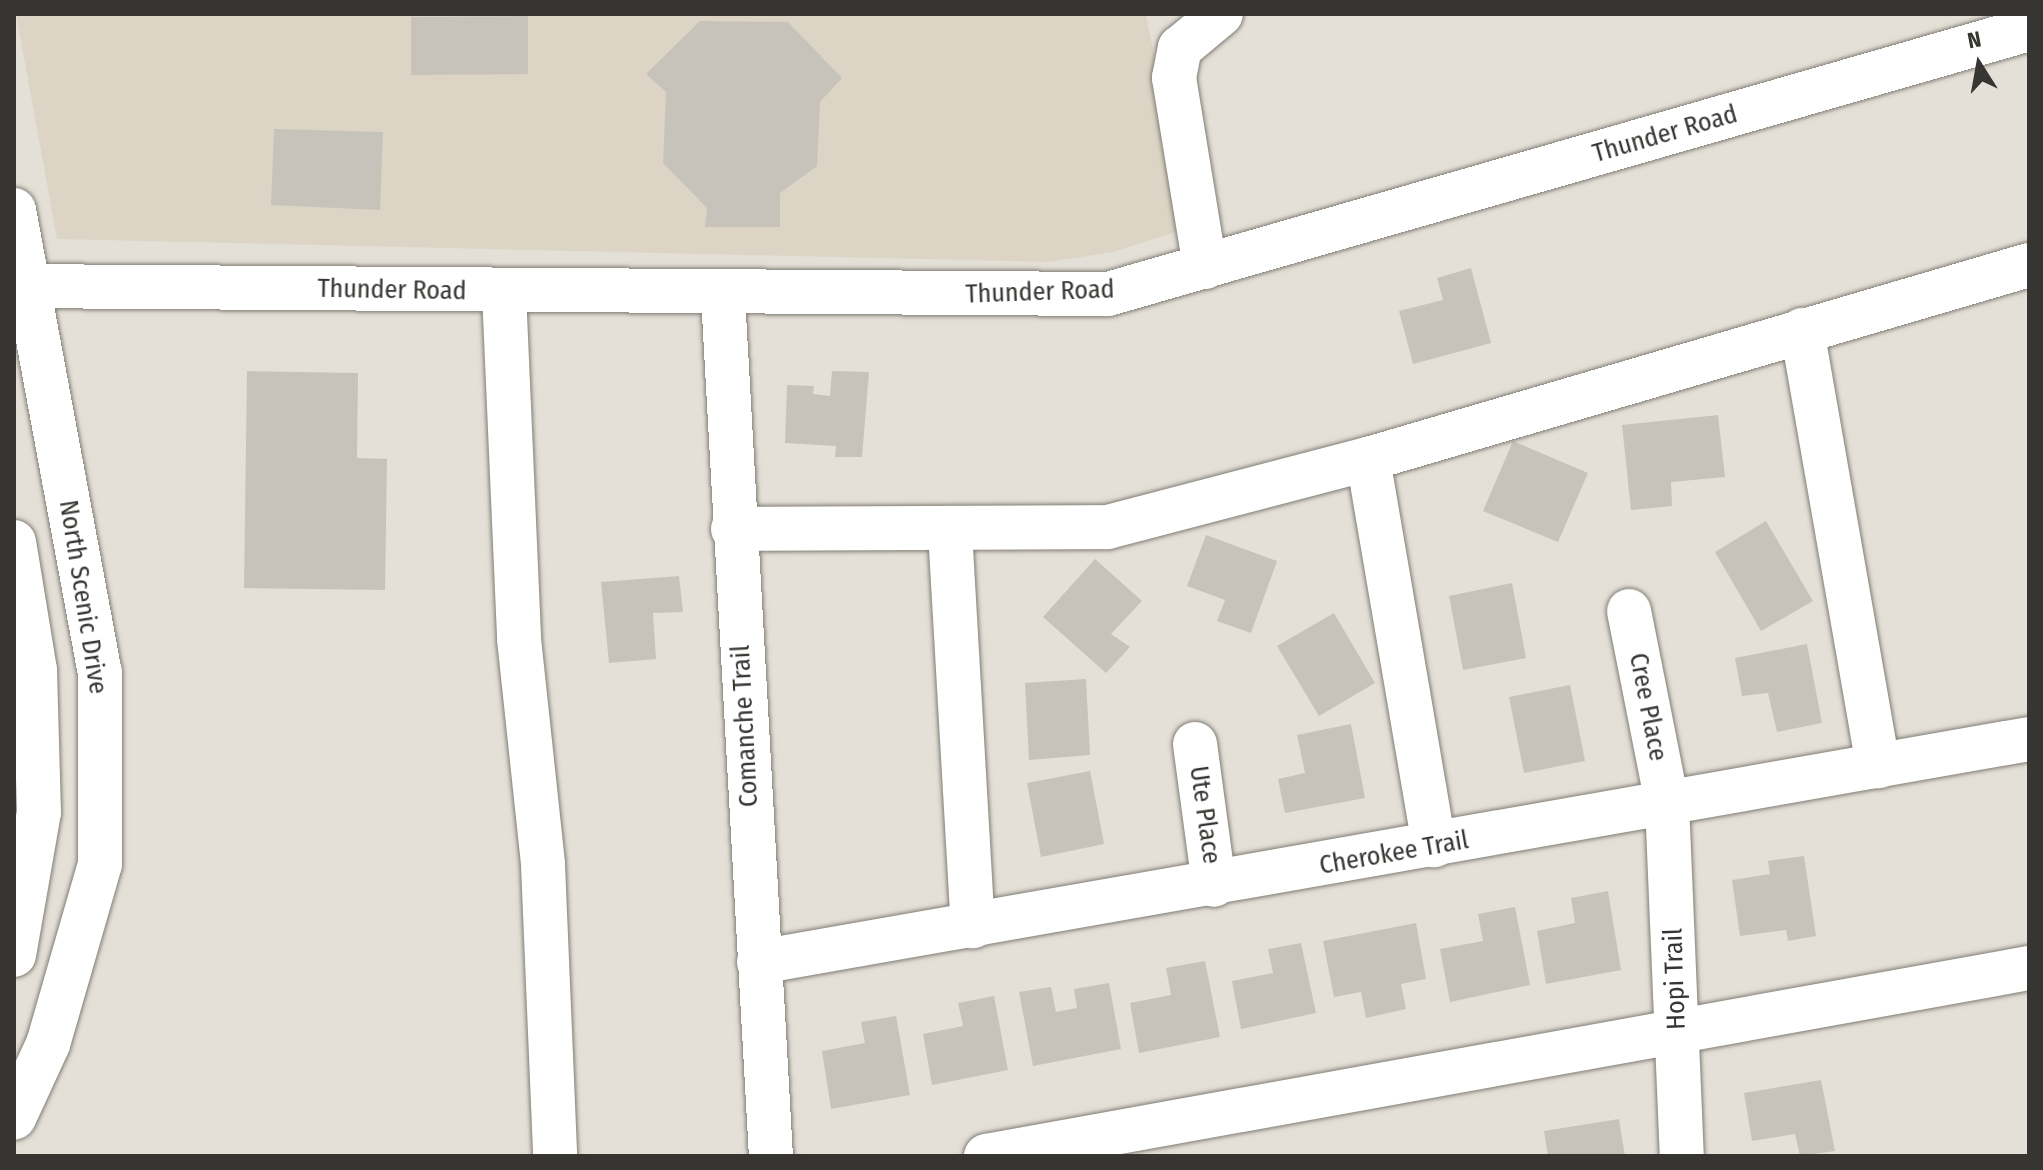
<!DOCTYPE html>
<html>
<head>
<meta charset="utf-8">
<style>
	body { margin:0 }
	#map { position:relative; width:2043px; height:1170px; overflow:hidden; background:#e4e0d7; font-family:"Fira Sans Condensed",sans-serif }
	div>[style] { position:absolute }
	.built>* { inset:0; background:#dcd5c5 }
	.building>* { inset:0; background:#c7c3ba }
	.roads { filter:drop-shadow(0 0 2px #817d75) drop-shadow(0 0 2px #817d75) }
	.minor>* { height:44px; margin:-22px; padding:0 22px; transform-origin:22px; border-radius:22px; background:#fff }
	.major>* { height:44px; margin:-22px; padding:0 22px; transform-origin:22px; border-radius:22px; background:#fff }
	span { translate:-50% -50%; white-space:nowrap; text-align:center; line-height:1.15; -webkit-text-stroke:6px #fff; paint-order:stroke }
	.street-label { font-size:26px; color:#373532 }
	.frame { position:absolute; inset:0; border:16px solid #373532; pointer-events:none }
	.north { position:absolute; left:1939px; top:24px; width:80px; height:80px; -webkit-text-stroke:6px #fff; paint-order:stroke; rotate:349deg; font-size:22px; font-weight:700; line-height:32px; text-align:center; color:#373532 }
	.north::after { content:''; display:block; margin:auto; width:28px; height:36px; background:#373532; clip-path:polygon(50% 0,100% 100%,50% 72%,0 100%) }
</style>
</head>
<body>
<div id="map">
	<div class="built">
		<div style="clip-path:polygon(16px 14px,1146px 14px,1188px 228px,1113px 252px,1049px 262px,57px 239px)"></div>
	</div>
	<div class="building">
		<div style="clip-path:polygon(528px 16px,528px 74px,411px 75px,411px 17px)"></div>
		<div style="clip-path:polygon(700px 21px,788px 22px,842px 78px,820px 102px,817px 166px,780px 193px,780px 227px,705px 227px,707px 208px,663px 163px,666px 92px,646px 74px)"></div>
		<div style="clip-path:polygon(274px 129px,383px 132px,380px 210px,271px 205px)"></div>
		<div style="clip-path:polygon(1471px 268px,1491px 343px,1413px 364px,1399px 311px,1443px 300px,1437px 278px)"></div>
		<div style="clip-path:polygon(247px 371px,358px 373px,357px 458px,387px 459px,385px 590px,244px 588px)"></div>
		<div style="clip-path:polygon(832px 371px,869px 372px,862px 457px,835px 457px,836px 446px,785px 443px,787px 385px,814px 386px,813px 394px,830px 396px)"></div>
		<div style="clip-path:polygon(1718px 415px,1725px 477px,1671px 482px,1672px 506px,1631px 510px,1622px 425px)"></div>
		<div style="clip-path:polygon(1513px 441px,1588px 473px,1558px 542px,1483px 511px)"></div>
		<div style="clip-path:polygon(1766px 521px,1813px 601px,1761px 631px,1715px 552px)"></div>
		<div style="clip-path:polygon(1206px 535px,1277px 561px,1251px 633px,1217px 621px,1225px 600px,1187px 586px)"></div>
		<div style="clip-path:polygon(1095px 559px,1142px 601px,1111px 634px,1130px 647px,1106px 673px,1043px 617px)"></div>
		<div style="clip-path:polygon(679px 576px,683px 612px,653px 613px,656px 659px,609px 663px,601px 582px)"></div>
		<div style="clip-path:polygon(1512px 583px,1526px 658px,1463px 670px,1449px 596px)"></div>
		<div style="clip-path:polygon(1334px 613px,1375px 683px,1319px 716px,1277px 646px)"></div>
		<div style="clip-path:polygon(1807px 644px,1822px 723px,1777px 732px,1768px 693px,1742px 696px,1735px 658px)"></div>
		<div style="clip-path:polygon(1086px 679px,1090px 755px,1029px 760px,1025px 683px)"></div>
		<div style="clip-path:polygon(1570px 685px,1585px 761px,1524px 773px,1509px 697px)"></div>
		<div style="clip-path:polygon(1351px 724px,1365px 798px,1285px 813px,1278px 779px,1305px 773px,1297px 735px)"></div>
		<div style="clip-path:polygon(1090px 771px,1104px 844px,1041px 857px,1027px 783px)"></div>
		<div style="clip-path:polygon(1804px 856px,1816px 936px,1788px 941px,1786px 930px,1740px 936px,1732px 880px,1770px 874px,1768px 861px)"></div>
		<div style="clip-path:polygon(1608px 891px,1621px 970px,1546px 984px,1537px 931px,1575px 923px,1571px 898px)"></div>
		<div style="clip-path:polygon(1515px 907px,1530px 985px,1450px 1002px,1440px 949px,1483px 941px,1478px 914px)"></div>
		<div style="clip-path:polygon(1416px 923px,1426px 979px,1401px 984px,1406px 1009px,1366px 1018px,1361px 992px,1334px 997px,1323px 941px)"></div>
		<div style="clip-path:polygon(1301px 943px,1316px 1013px,1241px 1029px,1232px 981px,1273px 973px,1268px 949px)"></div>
		<div style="clip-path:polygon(1205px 961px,1220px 1037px,1139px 1053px,1130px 1003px,1171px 995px,1166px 968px)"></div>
		<div style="clip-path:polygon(1109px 983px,1121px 1049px,1033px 1066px,1019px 992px,1051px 987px,1056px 1012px,1077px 1008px,1074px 989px)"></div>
		<div style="clip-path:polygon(994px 996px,1008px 1070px,932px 1085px,923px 1034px,963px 1026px,958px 1003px)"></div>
		<div style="clip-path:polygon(896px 1016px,910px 1095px,831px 1109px,822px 1051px,865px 1043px,861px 1022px)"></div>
		<div style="clip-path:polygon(1821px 1080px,1835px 1151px,1800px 1156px,1795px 1134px,1752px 1141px,1744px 1093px)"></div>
		<div style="clip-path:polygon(1619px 1119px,1625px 1156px,1548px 1156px,1544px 1131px)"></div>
	</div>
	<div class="roads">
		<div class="minor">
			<div style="left:1205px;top:267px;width:192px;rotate:-99.3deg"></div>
			<div style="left:1174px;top:78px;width:31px;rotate:-79deg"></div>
			<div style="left:1180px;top:48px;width:53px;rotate:-39.7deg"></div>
			<div style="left:14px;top:286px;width:1094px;rotate:0.42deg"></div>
			<div style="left:1108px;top:294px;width:958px;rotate:-16.05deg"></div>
			<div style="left:504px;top:292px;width:347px;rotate:87.5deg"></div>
			<div style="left:519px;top:639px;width:227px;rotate:83.9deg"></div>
			<div style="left:543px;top:865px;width:291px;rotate:87.6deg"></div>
			<div style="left:723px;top:296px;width:861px;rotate:86.81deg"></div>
			<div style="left:1802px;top:330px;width:443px;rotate:80.1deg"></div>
			<div style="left:1368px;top:459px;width:392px;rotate:80.3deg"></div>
			<div style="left:733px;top:529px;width:375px;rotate:-0.3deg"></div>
			<div style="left:1108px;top:527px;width:269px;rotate:-14.7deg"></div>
			<div style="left:1368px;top:459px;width:689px;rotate:-16.36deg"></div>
			<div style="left:950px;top:531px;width:396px;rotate:86.7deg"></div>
			<div style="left:1629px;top:611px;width:196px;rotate:78.8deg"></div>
			<div style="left:1667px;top:803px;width:353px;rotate:87.6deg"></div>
			<div style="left:1195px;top:744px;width:142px;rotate:82.3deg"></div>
			<div style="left:759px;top:962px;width:1289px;rotate:-9.96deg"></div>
			<div style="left:986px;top:1156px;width:1060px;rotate:-10.22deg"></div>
		</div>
		<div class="major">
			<div style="left:14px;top:210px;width:470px;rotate:79.5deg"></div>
			<div style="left:100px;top:672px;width:192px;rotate:90deg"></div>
			<div style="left:100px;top:864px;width:187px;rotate:106.1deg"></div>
			<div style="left:48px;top:1044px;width:81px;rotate:114.7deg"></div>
			<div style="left:14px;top:542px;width:130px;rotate:80.7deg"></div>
			<div style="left:35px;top:670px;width:142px;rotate:88.4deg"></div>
			<div style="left:39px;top:812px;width:145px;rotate:99.9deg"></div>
		</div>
	</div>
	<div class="street-label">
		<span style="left:1665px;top:134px;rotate:-16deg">Thunder Road</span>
		<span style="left:392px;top:290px;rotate:1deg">Thunder Road</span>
		<span style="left:1040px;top:292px;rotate:-2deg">Thunder Road</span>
		<span style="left:83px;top:597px;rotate:81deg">North Scenic Drive</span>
		<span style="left:1648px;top:707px;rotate:79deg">Cree Place</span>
		<span style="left:745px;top:726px;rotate:-93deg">Comanche Trail</span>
		<span style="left:1205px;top:815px;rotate:82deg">Ute Place</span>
		<span style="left:1394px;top:853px;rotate:-10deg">Cherokee Trail</span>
		<span style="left:1675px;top:979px;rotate:-92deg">Hopi Trail</span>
	</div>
	<div class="frame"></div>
	<div class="north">N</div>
</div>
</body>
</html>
